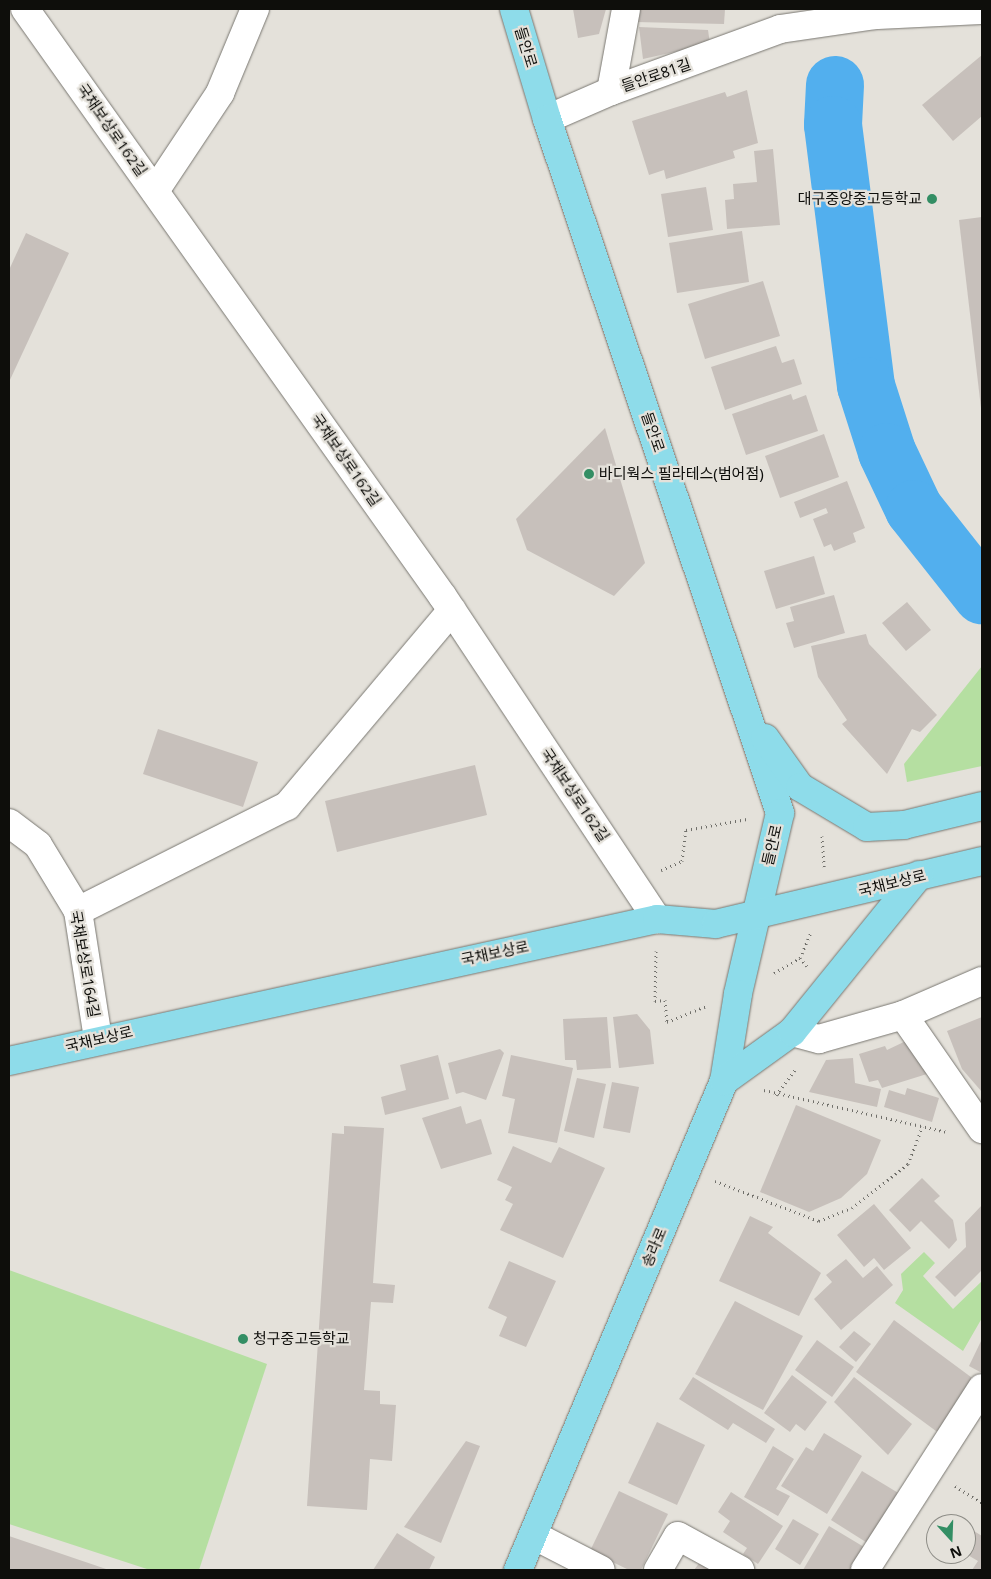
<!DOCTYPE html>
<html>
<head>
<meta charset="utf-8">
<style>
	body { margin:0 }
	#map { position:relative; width:991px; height:1579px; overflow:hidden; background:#e4e1da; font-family:"Noto Sans","Noto Sans KR",sans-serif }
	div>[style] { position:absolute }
	.green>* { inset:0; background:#b5dfa1 }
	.river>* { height:58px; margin:-29px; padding:0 29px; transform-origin:29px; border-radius:29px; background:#52afee }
	.building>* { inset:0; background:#c7c0bb }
	.path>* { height:3px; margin-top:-1.5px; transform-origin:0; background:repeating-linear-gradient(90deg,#706f6a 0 1px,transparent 0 5px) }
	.roads { filter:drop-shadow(0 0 1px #797771) drop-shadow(0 0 1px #797771) }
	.minor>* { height:28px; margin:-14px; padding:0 14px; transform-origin:14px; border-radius:14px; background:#fff }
	.major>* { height:28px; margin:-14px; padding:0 14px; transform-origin:14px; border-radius:14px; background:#8edcea }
	.dots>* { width:14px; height:14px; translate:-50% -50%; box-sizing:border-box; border:2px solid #e4e1da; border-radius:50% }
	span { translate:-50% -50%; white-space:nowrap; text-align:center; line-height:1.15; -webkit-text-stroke:4.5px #e4e1da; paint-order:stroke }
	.street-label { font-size:15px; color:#0e0e0b }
	.poi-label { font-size:15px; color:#0e0e0b }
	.right { translate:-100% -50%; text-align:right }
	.left { translate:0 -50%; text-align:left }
	.frame { position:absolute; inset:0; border:10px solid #0e0e0b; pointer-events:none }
	.north { position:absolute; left:926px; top:1514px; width:50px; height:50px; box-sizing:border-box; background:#e4e1da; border:1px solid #8e8d87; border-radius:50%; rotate:160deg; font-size:14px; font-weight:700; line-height:20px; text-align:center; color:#0e0e0b }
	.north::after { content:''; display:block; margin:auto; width:18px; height:22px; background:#338e64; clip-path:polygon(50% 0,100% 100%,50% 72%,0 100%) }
</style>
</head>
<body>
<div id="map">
	<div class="green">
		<div style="clip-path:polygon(982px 666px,982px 766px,907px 782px,904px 764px)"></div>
		<div style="clip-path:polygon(924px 1252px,935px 1263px,923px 1276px,953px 1309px,982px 1281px,982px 1318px,963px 1351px,895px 1303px,903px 1290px,901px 1274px)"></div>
		<div style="clip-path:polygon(9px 1270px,267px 1364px,199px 1570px,150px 1570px,9px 1524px)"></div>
	</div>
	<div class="river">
		<div style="left:835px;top:85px;width:40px;rotate:92.9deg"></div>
		<div style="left:833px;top:125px;width:263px;rotate:82.8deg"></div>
		<div style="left:866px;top:386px;width:69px;rotate:72.3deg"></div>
		<div style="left:887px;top:452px;width:63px;rotate:64.7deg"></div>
		<div style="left:914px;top:509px;width:110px;rotate:51.7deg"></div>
	</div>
	<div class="building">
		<div style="clip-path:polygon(573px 9px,606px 9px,599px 34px,578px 38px)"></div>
		<div style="clip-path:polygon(636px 9px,725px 9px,724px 24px,635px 22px)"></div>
		<div style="clip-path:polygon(639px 27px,708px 30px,710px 44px,643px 59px)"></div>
		<div style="clip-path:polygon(982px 55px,982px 116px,953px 141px,922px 105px)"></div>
		<div style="clip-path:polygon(747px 90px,758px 143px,733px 151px,735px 158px,666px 179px,664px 170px,649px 175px,632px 121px,725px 92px,727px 97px)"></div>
		<div style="clip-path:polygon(773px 149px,780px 225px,727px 229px,725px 200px,734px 199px,733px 184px,757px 182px,754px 151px)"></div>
		<div style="clip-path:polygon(706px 187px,713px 230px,668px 237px,661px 194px)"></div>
		<div style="clip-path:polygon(982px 217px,982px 408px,981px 408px,959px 220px)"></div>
		<div style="clip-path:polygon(742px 231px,749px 282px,677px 293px,669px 243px)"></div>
		<div style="clip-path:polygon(26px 233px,69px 253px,9px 382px,9px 270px)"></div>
		<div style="clip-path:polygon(763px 281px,780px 336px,705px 359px,688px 304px)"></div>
		<div style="clip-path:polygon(776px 346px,782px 363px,794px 359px,802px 384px,725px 410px,711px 367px)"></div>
		<div style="clip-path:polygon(791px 394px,793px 400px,806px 395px,818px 431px,746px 455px,732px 414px)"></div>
		<div style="clip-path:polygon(605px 428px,645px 563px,614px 596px,527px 550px,516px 519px)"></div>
		<div style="clip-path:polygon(824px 434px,839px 477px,780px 498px,765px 456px)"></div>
		<div style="clip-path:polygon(847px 481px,865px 528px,853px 533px,856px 542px,834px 551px,831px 544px,824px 547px,813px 519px,828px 513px,826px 508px,800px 518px,794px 502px)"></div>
		<div style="clip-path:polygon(814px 556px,825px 594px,776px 609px,764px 571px)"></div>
		<div style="clip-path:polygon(834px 595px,845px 633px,794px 648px,786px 623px,794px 621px,790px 607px)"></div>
		<div style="clip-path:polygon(907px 602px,931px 630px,906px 651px,882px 623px)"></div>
		<div style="clip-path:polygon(866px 634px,869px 644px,937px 715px,920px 732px,912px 729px,887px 774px,842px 724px,847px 720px,818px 677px,811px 646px)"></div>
		<div style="clip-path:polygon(158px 729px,258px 762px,243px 807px,143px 774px)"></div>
		<div style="clip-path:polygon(475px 765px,487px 815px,337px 852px,325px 801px)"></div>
		<div style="clip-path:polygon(637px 1014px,650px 1030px,654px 1064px,619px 1068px,613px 1017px)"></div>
		<div style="clip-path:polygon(607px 1017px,611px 1068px,577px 1070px,576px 1060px,565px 1060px,563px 1019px)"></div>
		<div style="clip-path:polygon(982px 1017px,982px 1092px,962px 1069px,947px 1031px)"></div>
		<div style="clip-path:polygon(908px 1040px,927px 1074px,882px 1088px,878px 1080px,869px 1082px,859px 1054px,885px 1046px,887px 1050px)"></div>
		<div style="clip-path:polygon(500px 1049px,504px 1053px,486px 1100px,463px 1092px,456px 1094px,448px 1063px)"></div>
		<div style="clip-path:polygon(438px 1055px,449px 1099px,385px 1115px,381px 1097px,406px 1090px,400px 1065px)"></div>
		<div style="clip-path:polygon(511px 1055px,573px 1068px,557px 1143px,508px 1133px,515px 1099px,502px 1096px)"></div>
		<div style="clip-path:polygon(853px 1058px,855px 1083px,881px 1089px,877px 1107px,809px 1092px,826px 1060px)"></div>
		<div style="clip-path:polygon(577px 1078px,606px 1084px,594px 1138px,564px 1131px)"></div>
		<div style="clip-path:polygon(612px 1082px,639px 1087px,630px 1133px,603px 1128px)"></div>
		<div style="clip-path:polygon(907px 1088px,939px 1098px,932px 1122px,884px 1107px,889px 1090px,905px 1095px)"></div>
		<div style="clip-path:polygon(796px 1105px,881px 1140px,867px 1174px,841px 1198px,809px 1212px,760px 1192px)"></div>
		<div style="clip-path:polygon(461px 1106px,466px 1124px,481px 1119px,492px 1154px,441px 1169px,422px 1118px)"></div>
		<div style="clip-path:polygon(344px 1126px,384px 1128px,373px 1283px,395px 1285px,393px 1303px,371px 1302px,364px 1390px,380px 1391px,380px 1404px,396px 1405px,392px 1461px,370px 1459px,367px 1510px,307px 1506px,332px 1133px,344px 1134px)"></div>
		<div style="clip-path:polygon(513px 1146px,551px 1163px,559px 1147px,605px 1168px,563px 1258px,500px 1230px,513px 1204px,505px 1200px,512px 1187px,497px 1180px)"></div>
		<div style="clip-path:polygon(922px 1178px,940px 1196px,934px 1201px,953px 1220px,957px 1240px,949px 1249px,921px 1221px,910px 1232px,889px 1210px)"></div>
		<div style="clip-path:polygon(874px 1204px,911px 1248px,884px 1270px,874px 1258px,864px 1267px,837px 1235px)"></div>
		<div style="clip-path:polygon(982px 1205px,982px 1270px,955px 1297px,935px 1277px,966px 1247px,965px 1223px)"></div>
		<div style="clip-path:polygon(750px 1216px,773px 1227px,768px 1233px,821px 1273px,799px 1316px,719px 1281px)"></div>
		<div style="clip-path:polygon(846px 1259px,863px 1278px,877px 1266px,893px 1285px,841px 1330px,814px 1299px,832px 1282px,826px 1275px)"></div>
		<div style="clip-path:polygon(509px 1261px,556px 1281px,526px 1347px,499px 1336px,507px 1317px,488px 1308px)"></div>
		<div style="clip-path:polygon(735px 1301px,803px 1336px,763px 1410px,695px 1374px)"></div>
		<div style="clip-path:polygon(894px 1320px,979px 1383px,940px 1434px,856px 1372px)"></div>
		<div style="clip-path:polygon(854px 1331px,871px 1344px,856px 1362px,839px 1347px)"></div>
		<div style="clip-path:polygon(982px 1339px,982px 1373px,969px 1366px)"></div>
		<div style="clip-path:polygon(817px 1340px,854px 1367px,832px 1397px,795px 1370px)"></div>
		<div style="clip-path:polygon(792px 1375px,827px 1402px,805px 1431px,796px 1424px,790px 1432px,764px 1413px)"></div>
		<div style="clip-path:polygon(693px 1377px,775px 1429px,766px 1443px,733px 1423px,728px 1430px,679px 1399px)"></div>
		<div style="clip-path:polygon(854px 1377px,912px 1424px,888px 1455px,834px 1402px)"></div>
		<div style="clip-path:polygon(657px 1422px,705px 1445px,677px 1505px,628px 1483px)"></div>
		<div style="clip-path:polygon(824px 1433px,862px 1456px,827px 1514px,781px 1486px,806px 1447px,813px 1451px)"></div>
		<div style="clip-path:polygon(466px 1441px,480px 1446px,441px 1543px,404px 1527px)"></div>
		<div style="clip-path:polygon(773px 1446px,794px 1459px,776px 1489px,790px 1496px,778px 1516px,744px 1497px)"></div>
		<div style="clip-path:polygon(862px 1471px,900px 1494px,869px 1544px,831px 1520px)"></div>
		<div style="clip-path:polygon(619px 1491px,668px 1514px,641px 1570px,629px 1570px,590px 1551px)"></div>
		<div style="clip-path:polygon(731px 1492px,783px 1526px,758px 1564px,743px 1554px,747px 1548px,723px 1532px,730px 1521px,718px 1512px)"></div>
		<div style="clip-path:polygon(793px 1519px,819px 1534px,800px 1565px,775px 1549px)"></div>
		<div style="clip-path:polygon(829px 1526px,864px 1547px,851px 1570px,803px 1570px)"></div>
		<div style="clip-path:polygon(974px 1531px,982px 1536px,982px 1570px,972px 1570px,978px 1561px,966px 1554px)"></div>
		<div style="clip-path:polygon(397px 1533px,435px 1557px,429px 1570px,373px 1570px)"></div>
		<div style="clip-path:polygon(9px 1536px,109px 1570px,9px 1570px)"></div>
		<div style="clip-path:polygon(700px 1562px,711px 1570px,694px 1570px)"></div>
	</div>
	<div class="path">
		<div style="left:822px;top:836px;width:31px;rotate:86deg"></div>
		<div style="left:661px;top:870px;width:23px;rotate:-23deg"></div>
		<div style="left:682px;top:861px;width:31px;rotate:-83deg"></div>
		<div style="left:686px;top:830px;width:62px;rotate:-10.2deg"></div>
		<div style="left:656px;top:951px;width:50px;rotate:91.1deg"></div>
		<div style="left:655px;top:1001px;width:10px;rotate:-6deg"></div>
		<div style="left:665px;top:1000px;width:22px;rotate:85deg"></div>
		<div style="left:667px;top:1022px;width:42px;rotate:-22.3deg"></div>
		<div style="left:807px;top:966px;width:11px;rotate:-131deg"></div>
		<div style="left:800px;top:958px;width:28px;rotate:-67deg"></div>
		<div style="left:774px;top:973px;width:30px;rotate:-30deg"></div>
		<div style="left:764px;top:1090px;width:188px;rotate:12.9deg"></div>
		<div style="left:776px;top:1095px;width:34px;rotate:-53deg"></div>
		<div style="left:715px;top:1181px;width:111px;rotate:21deg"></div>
		<div style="left:819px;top:1221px;width:35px;rotate:-22deg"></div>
		<div style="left:852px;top:1208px;width:71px;rotate:-38.2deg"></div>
		<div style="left:908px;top:1164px;width:40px;rotate:-69deg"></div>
		<div style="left:955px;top:1486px;width:32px;rotate:32deg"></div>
	</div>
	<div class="roads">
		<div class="minor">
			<div style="left:25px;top:9px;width:721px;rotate:54.59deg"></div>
			<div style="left:443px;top:597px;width:387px;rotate:56.4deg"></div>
			<div style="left:611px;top:91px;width:83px;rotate:-79.6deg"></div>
			<div style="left:547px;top:119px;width:70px;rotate:-23.6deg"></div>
			<div style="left:611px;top:91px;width:180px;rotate:-20.1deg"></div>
			<div style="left:780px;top:29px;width:97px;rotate:-8.3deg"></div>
			<div style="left:876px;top:15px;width:106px;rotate:-2.7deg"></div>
			<div style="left:155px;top:191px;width:118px;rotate:-56.4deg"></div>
			<div style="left:220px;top:93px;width:91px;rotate:-67.4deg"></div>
			<div style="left:9px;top:823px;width:36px;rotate:37deg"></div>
			<div style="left:38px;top:845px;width:77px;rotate:58.8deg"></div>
			<div style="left:78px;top:911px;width:130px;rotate:81.1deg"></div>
			<div style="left:78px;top:911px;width:234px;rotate:-26.7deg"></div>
			<div style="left:287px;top:806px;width:256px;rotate:-49.9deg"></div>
			<div style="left:903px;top:1015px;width:86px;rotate:-23.3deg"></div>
			<div style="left:792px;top:1032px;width:28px;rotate:15deg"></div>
			<div style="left:819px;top:1039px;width:87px;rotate:-15.9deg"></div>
			<div style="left:903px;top:1015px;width:139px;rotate:55.3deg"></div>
			<div style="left:533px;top:1535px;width:76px;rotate:27.2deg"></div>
			<div style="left:658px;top:1570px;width:39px;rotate:-60deg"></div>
			<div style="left:678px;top:1536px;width:71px;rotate:28.7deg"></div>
			<div style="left:865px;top:1570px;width:216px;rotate:-57.3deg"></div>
		</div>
		<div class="major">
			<div style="left:514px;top:9px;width:115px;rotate:73.3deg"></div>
			<div style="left:547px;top:119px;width:732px;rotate:71.44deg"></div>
			<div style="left:780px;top:813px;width:186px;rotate:103.1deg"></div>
			<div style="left:738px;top:994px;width:88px;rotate:99.1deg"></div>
			<div style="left:724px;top:1081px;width:531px;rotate:112.84deg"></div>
			<div style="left:765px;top:738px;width:60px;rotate:54.5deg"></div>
			<div style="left:800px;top:787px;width:78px;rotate:30.8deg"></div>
			<div style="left:867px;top:827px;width:37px;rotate:-3deg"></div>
			<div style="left:904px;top:825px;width:80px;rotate:-13.7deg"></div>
			<div style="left:9px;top:1061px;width:663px;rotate:-12.36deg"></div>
			<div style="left:657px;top:919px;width:59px;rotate:4.8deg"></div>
			<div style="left:716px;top:924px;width:273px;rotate:-13.3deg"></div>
			<div style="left:724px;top:1081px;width:84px;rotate:-35.8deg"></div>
			<div style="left:792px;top:1032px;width:202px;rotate:-51deg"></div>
		</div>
	</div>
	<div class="dots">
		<div style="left:932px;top:199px;background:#338e64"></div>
		<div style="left:589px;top:474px;background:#338e64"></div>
		<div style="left:243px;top:1339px;background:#338e64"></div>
	</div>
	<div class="street-label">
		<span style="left:526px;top:47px;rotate:73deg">들안로</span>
		<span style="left:656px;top:75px;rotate:-19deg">들안로81길</span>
		<span style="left:112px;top:130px;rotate:55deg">국채보상로162길</span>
		<span style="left:653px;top:432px;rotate:71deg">들안로</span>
		<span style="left:346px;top:460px;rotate:55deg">국채보상로162길</span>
		<span style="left:575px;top:795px;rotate:56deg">국채보상로162길</span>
		<span style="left:772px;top:845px;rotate:-77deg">들안로</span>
		<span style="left:892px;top:883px;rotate:-14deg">국채보상로</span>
		<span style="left:495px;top:953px;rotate:-12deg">국채보상로</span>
		<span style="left:85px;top:964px;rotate:80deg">국채보상로164길</span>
		<span style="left:99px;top:1039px;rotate:-13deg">국채보상로</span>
		<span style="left:654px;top:1247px;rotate:-67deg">송라로</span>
	</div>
	<div class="poi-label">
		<span class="right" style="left:922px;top:199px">대구중앙중고등학교</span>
		<span class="left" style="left:599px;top:474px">바디웍스 필라테스(범어점)</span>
		<span class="left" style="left:253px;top:1339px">청구중고등학교</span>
	</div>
	<div class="frame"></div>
	<div class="north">N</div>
</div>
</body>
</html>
